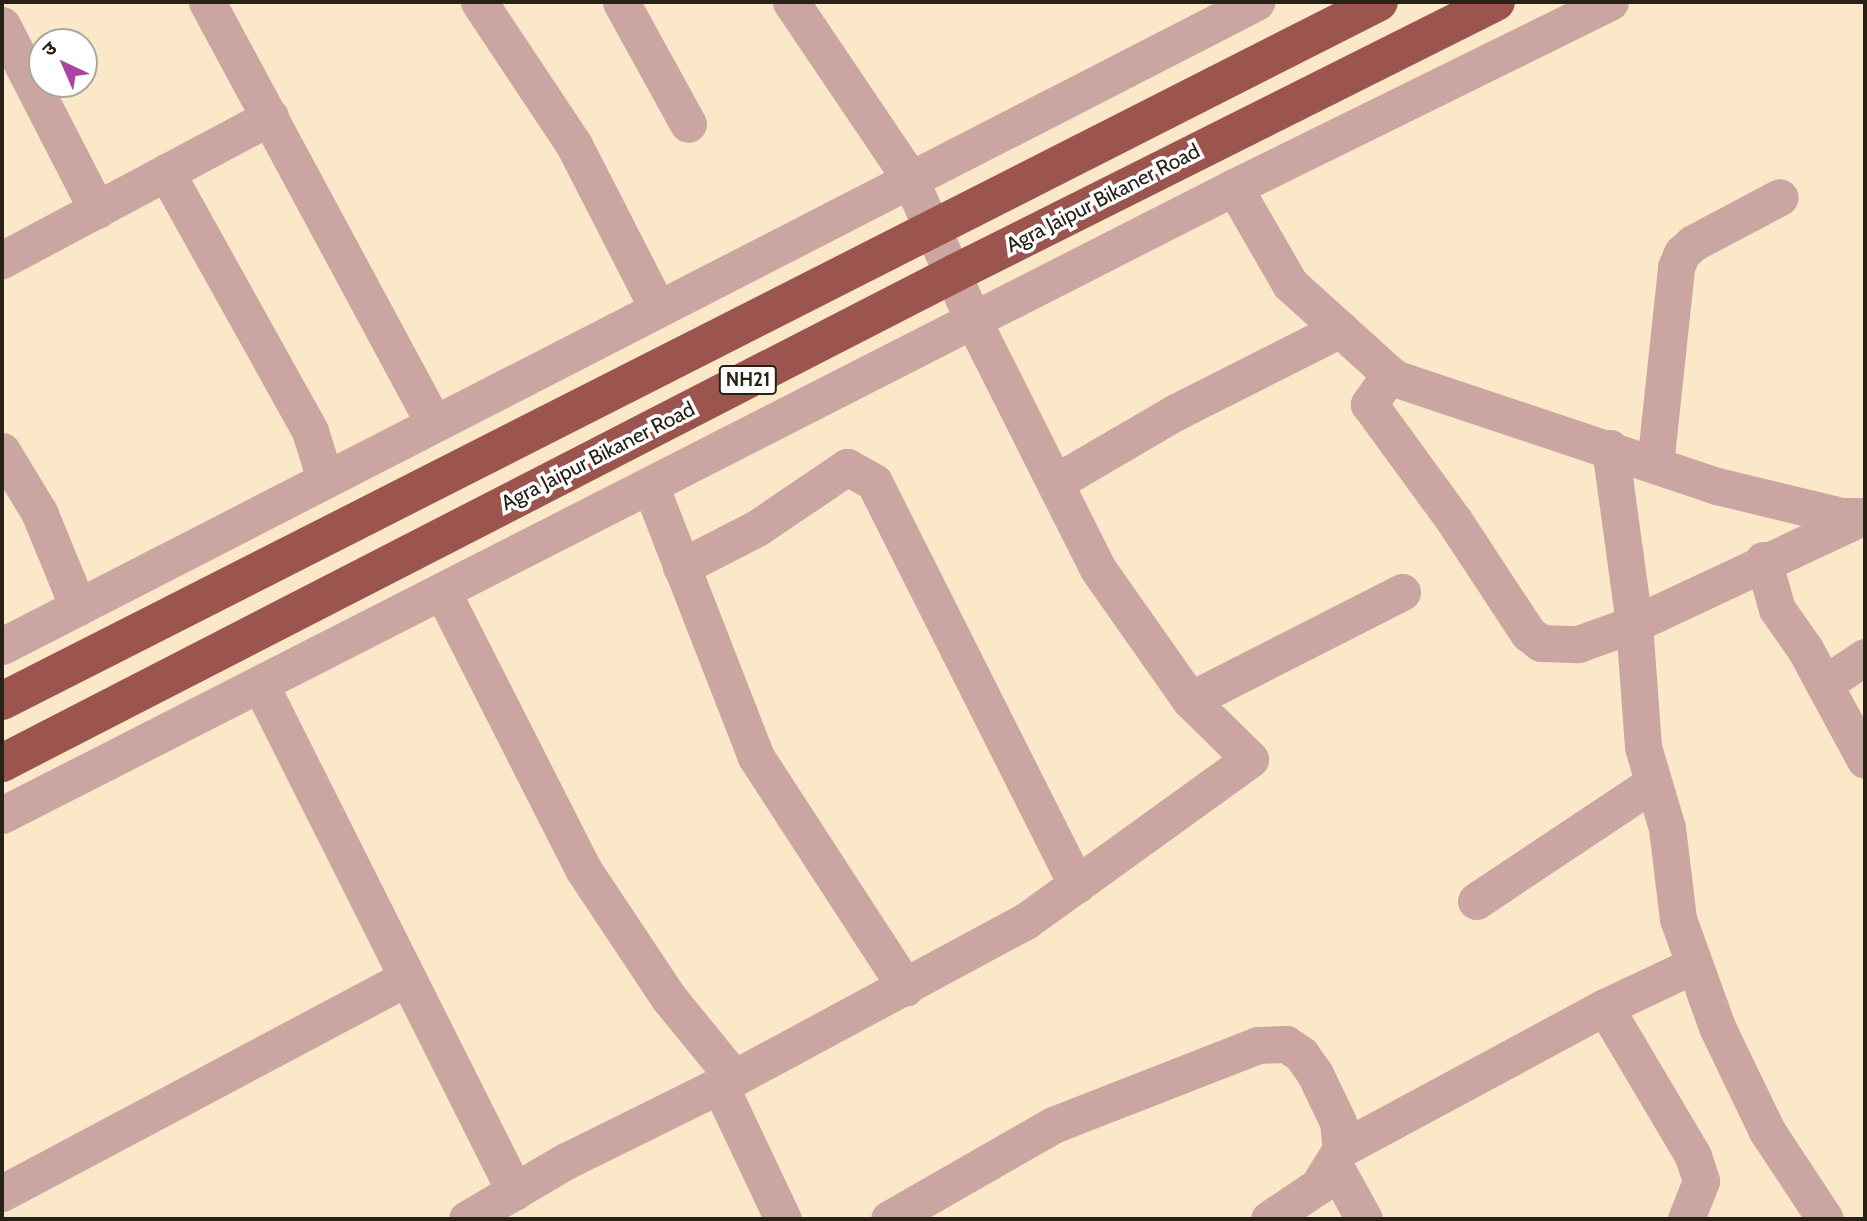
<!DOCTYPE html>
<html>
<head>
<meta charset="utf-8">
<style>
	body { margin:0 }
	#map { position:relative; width:1867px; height:1221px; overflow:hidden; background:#fae8c8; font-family:Cabin,"Noto Sans Devanagari",sans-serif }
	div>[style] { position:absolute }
	.minor>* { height:37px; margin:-18.5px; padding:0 18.5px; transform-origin:18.5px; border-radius:18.5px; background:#caa5a1 }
	.highway>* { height:38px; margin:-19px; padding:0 19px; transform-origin:19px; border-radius:19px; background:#9c544e }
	span { translate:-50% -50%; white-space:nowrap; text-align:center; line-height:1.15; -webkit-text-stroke:7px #fff; paint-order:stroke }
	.shield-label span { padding:2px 5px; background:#fff; border:2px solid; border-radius:5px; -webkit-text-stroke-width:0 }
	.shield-label { font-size:19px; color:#282116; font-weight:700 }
	.street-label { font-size:21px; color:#282116 }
	.frame { position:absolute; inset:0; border:4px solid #282116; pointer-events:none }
	.north { position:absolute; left:28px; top:28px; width:70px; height:70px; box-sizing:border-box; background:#fff; border:2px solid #a9a6a2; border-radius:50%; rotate:316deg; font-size:19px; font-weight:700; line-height:28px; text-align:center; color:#282116 }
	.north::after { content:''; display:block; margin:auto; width:24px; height:32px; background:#ae42a2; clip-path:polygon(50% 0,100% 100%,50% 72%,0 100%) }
</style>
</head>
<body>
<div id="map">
	<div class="minor">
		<div style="left:207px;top:2px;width:478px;rotate:61.7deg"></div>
		<div style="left:479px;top:2px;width:172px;rotate:56.4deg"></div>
		<div style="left:574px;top:145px;width:182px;rotate:62.9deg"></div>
		<div style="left:621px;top:2px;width:139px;rotate:61.2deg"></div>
		<div style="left:2px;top:25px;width:208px;rotate:62.8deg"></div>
		<div style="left:166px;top:172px;width:296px;rotate:60.9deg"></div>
		<div style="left:310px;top:431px;width:50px;rotate:72.6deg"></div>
		<div style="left:1234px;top:187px;width:112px;rotate:60deg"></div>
		<div style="left:1290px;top:284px;width:140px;rotate:42.1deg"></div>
		<div style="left:1394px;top:378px;width:341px;rotate:18.5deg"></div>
		<div style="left:1717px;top:486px;width:128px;rotate:13.6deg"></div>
		<div style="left:1841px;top:516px;width:24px"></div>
		<div style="left:2px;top:260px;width:304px;rotate:-28.1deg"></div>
		<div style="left:1390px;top:374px;width:37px;rotate:125deg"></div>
		<div style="left:1369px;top:404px;width:146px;rotate:53.9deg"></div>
		<div style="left:1455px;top:522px;width:133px;rotate:56.7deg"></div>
		<div style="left:1528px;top:633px;width:16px;rotate:38deg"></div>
		<div style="left:1541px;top:643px;width:37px;rotate:2deg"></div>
		<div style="left:1578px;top:644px;width:59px;rotate:-19.7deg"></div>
		<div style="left:1634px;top:624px;width:250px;rotate:-25.1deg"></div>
		<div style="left:1610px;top:448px;width:178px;rotate:82.2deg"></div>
		<div style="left:1634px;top:624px;width:123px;rotate:85.8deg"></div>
		<div style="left:1643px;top:747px;width:84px;rotate:73.5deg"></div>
		<div style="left:1667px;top:828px;width:92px;rotate:83.1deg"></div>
		<div style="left:1678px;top:919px;width:115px;rotate:70.1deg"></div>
		<div style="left:1717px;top:1027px;width:115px;rotate:64.3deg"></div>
		<div style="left:1767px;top:1131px;width:105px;rotate:56.6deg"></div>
		<div style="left:2px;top:451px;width:71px;rotate:58.8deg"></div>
		<div style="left:39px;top:512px;width:103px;rotate:67.7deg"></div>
		<div style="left:1655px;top:465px;width:199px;rotate:-83.9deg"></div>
		<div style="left:1676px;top:267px;width:15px;rotate:-67deg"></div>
		<div style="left:1682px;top:253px;width:15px;rotate:-42deg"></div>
		<div style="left:1693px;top:243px;width:98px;rotate:-27.9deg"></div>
		<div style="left:1056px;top:482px;width:139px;rotate:-30.3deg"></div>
		<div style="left:1176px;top:412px;width:184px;rotate:-26.8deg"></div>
		<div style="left:650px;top:485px;width:292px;rotate:68.7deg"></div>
		<div style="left:756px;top:757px;width:275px;rotate:57deg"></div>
		<div style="left:1763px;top:560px;width:51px;rotate:74.1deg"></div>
		<div style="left:1777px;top:609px;width:49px;rotate:55deg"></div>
		<div style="left:1805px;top:649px;width:126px;rotate:61.6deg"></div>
		<div style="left:681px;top:567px;width:85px;rotate:-27.2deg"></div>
		<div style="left:757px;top:528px;width:109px;rotate:-34.1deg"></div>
		<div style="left:847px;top:467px;width:31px;rotate:29deg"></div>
		<div style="left:874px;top:482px;width:451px;rotate:63.3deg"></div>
		<div style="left:442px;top:591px;width:312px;rotate:63.1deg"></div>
		<div style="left:583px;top:869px;width:154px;rotate:56.4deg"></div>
		<div style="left:668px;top:997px;width:104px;rotate:50.8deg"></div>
		<div style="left:2px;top:646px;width:1410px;rotate:-27.18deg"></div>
		<div style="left:260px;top:684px;width:568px;rotate:63.34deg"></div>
		<div style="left:1824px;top:684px;width:49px;rotate:-33.4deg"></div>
		<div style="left:1190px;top:700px;width:238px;rotate:-27deg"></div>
		<div style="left:2px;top:815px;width:1383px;rotate:-27.01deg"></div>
		<div style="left:1234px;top:187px;width:419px;rotate:-26.2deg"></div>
		<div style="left:1476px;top:901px;width:213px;rotate:-33.7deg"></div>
		<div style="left:1605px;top:1007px;width:173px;rotate:59.4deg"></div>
		<div style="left:1693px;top:1156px;width:26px;rotate:72deg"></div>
		<div style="left:1701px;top:1181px;width:41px;rotate:111.5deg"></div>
		<div style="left:720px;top:1086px;width:147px;rotate:64.7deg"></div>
		<div style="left:1341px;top:1149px;width:300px;rotate:-28.3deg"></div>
		<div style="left:1605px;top:1007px;width:98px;rotate:-25.3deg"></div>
		<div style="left:1333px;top:1163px;width:64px;rotate:61deg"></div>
		<div style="left:2px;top:1193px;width:459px;rotate:-28deg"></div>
		<div style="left:467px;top:1219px;width:115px;rotate:-30.4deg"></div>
		<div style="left:566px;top:1161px;width:187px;rotate:-26.3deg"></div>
		<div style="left:734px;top:1078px;width:333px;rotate:-28.3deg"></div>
		<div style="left:1027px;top:920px;width:275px;rotate:-35.8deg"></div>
		<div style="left:1250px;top:759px;width:84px;rotate:-135.5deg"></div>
		<div style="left:1190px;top:700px;width:160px;rotate:-125.1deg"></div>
		<div style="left:1098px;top:569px;width:279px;rotate:-116.7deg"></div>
		<div style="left:973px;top:320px;width:157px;rotate:-114.1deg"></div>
		<div style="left:909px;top:177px;width:211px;rotate:-124deg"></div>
		<div style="left:889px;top:1219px;width:189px;rotate:-29.8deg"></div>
		<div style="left:1053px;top:1125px;width:220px;rotate:-21.3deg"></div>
		<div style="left:1258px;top:1045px;width:28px;rotate:-2deg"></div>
		<div style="left:1286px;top:1044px;width:18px;rotate:34deg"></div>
		<div style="left:1301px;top:1054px;width:24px;rotate:55deg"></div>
		<div style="left:1315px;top:1074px;width:53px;rotate:64.4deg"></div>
		<div style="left:1338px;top:1122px;width:27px;rotate:84deg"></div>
		<div style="left:1341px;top:1149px;width:44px;rotate:121.9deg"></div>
		<div style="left:1318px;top:1186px;width:59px;rotate:146deg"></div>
	</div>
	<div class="highway">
		<div style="left:2px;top:701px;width:1544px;rotate:-26.91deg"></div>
		<div style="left:2px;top:763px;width:1072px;rotate:-27.21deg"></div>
		<div style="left:955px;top:273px;width:605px;rotate:-26.61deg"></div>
	</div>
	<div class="shield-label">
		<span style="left:748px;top:380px">NH21</span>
	</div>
	<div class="street-label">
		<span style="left:1103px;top:198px;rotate:-27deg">Agra Jaipur Bikaner Road</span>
		<span style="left:598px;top:456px;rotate:-27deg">Agra Jaipur Bikaner Road</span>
	</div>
	<div class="frame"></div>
	<div class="north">उ</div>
</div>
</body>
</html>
